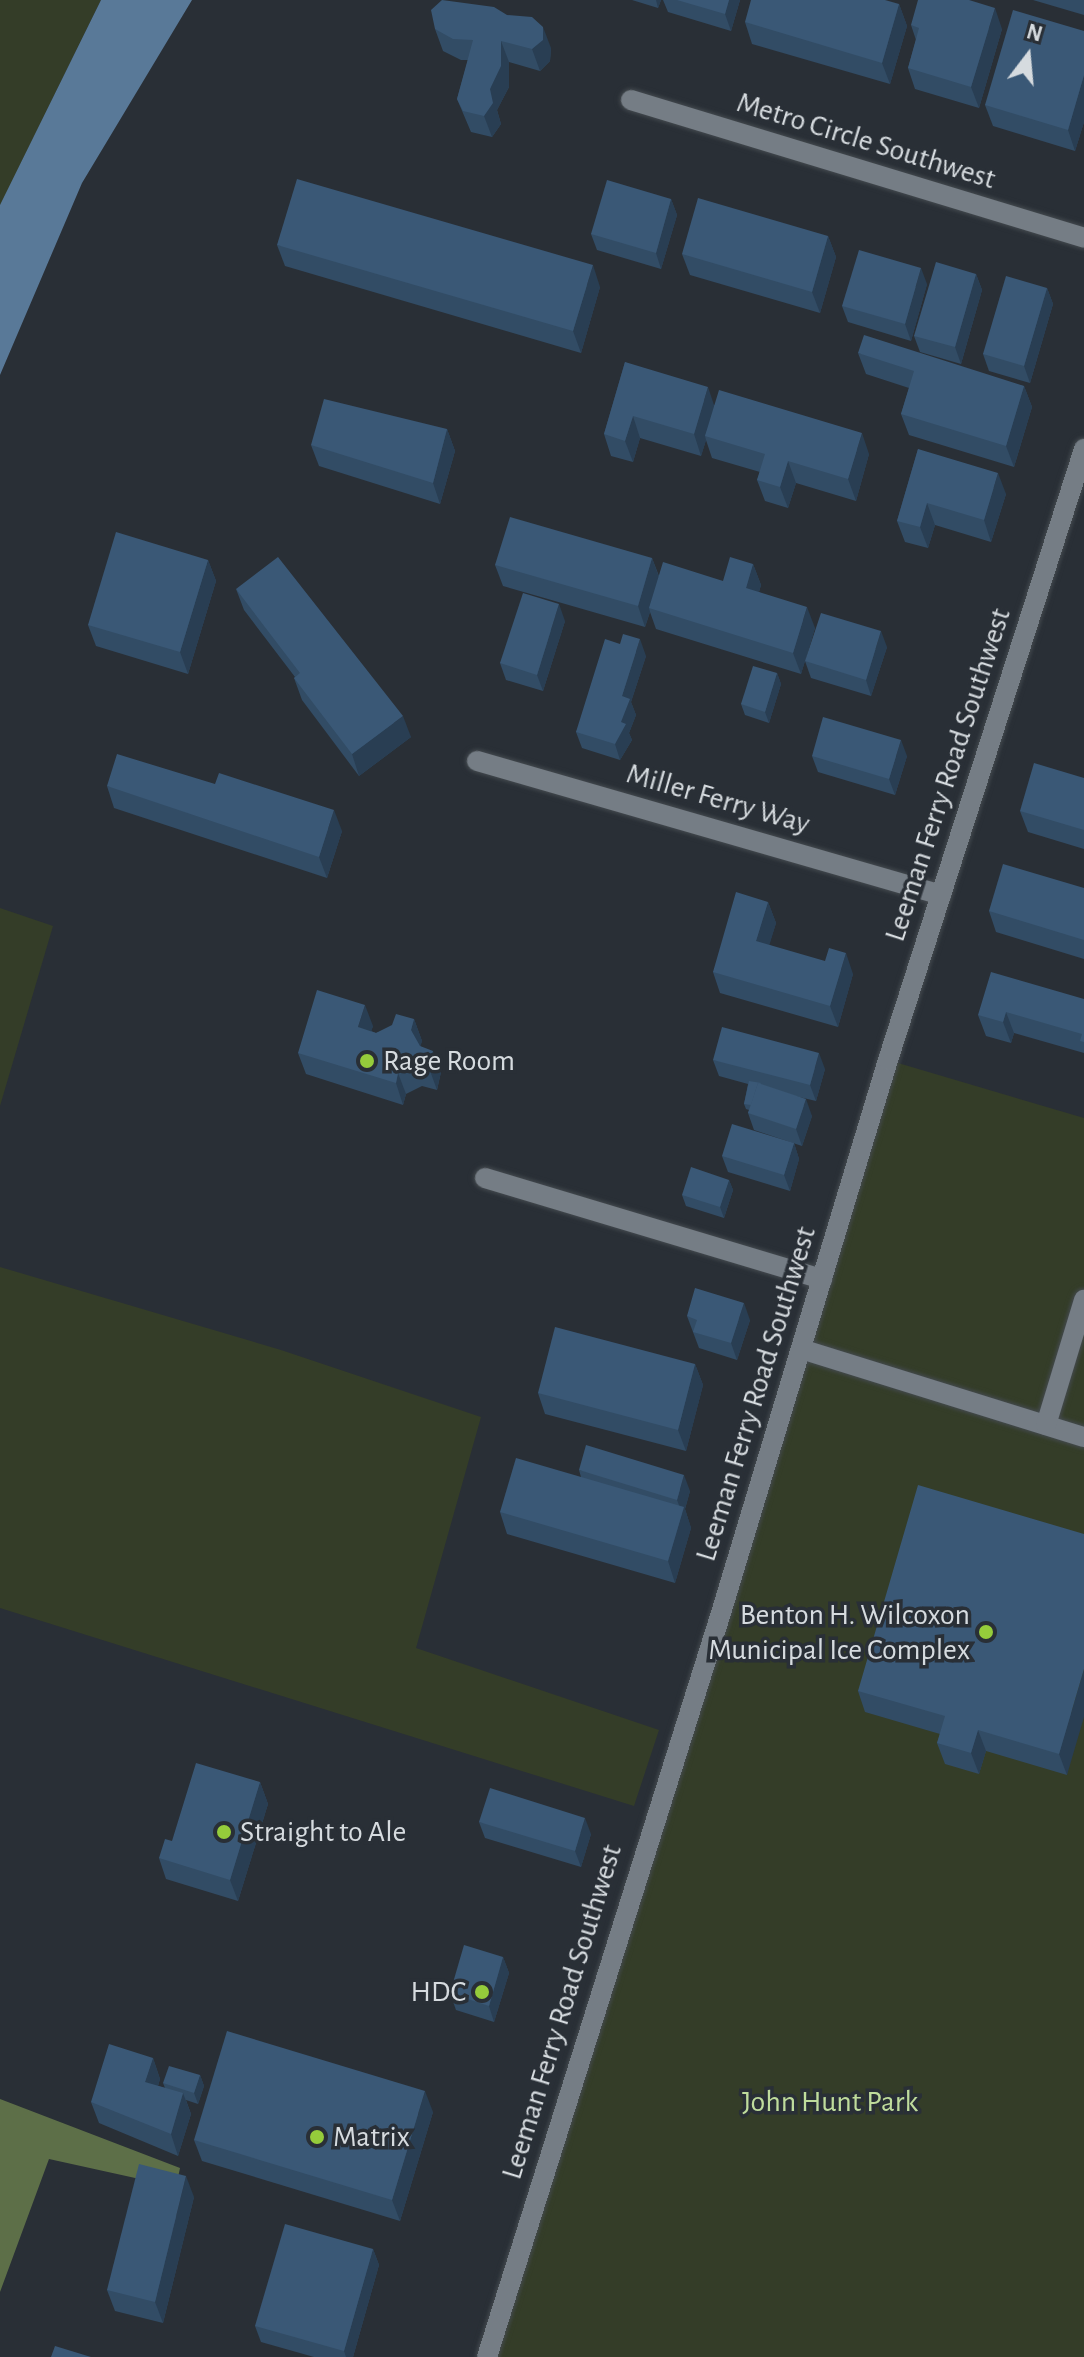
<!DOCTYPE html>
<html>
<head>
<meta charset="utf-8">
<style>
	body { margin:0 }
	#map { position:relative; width:1084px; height:2357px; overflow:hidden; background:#292f36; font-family:"Alegreya Sans",sans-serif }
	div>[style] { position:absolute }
	.green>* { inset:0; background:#343d28 }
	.forest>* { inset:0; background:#5d6f48 }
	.water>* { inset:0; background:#597998 }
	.roads { filter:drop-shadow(0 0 2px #444a4f) drop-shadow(0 0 2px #444a4f) }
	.minor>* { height:20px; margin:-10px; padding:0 10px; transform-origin:10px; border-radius:10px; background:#757d85 }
	.tertiary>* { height:20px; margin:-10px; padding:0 10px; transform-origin:10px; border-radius:10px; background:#757d85 }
	.wall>* { inset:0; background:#324c65 }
	.shaded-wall>* { inset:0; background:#293e53 }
	.building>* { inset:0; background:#3a5876 }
	.dots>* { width:22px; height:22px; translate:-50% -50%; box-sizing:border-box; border:4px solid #292f36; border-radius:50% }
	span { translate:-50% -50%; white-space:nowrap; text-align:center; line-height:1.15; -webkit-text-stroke:7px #292f36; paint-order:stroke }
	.street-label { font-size:30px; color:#d6dbdf }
	.poi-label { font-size:30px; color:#d6dbdf }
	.left { translate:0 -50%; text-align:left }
	.right { translate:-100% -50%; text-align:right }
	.park-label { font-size:30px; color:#bfdc9c }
	.north { position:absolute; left:988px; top:16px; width:80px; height:80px; -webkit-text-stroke:6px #292f36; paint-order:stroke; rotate:16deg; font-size:22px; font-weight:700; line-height:32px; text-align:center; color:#d6dbdf }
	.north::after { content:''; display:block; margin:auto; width:28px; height:36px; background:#d6dbdf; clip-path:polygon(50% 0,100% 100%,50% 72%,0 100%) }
</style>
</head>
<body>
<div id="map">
	<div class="green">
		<div style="clip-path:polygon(0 0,101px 0,0 206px)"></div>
		<div style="clip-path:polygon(0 908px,53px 926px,0 1106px)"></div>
		<div style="clip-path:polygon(888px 1060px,1084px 1118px,1084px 2357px,487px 2357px)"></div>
		<div style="clip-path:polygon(0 1267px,281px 1350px,481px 1417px,416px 1648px,659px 1730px,634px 1806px,0 1608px)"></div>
	</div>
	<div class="forest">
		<div style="clip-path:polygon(0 2099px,180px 2168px,176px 2187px,49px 2159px,0 2292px)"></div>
	</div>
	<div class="water">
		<div style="clip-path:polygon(101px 0,192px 0,82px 183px,0 375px,0 205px)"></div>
	</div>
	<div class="roads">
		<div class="minor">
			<div style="left:631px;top:100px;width:474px;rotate:16.9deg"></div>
			<div style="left:477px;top:761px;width:483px;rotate:16.1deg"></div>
			<div style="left:485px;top:1178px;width:352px;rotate:16.7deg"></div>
			<div style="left:801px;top:1349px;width:296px;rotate:17.3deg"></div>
			<div style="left:1046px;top:1425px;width:131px;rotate:-73.1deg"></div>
		</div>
		<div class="tertiary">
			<div style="left:487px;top:2357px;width:780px;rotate:-72.54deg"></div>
			<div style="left:721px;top:1613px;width:578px;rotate:-73.2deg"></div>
			<div style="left:888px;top:1060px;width:642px;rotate:-72.21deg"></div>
		</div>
	</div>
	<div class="wall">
		<div style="clip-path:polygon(632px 0,661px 0,658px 8px)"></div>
		<div style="clip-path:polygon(663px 0,740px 0,731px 31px,668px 12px)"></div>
		<div style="clip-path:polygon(1033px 0,1084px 0,1084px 15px)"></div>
		<div style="clip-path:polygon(899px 4px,907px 26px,890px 84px,752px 44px,745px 22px)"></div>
		<div style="clip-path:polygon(911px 25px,1002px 29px,979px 108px,915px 89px,908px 68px,916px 40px)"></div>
		<div style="clip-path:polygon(435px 29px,551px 48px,550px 61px,540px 71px,509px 62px,509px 87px,497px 110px,501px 124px,492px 137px,471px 132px,457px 99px,468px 60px,461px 60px,443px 51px)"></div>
		<div style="clip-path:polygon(1084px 31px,1084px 122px,1075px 151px,993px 126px,985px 105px)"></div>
		<div style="clip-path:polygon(671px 199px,677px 215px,661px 269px,597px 250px,591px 234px)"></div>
		<div style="clip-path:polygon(828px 236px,836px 257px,820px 313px,690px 275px,682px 254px)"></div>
		<div style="clip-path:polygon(277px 245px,600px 287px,581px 353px,285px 266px)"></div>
		<div style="clip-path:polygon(976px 274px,982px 290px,961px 364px,920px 352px,914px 336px)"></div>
		<div style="clip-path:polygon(927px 284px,911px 341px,848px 322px,842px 306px)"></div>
		<div style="clip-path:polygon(1047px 288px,1053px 304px,1030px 383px,989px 371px,983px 354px)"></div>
		<div style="clip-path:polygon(858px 353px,1024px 386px,1032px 407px,1014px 467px,909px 435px,901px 414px,909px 388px,866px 374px)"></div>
		<div style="clip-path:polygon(625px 362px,714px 405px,869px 454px,856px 501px,796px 483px,788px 508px,765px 501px,757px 480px,760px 472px,712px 458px,706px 440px,701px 456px,640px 438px,633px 462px,611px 456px,604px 434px)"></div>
		<div style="clip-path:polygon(447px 429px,455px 451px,440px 504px,319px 466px,311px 445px)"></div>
		<div style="clip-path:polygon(918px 449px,1006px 494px,991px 542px,935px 525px,928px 548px,905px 542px,897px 521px)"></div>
		<div style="clip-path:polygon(652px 558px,659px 576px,723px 581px,753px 564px,761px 585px,759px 592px,815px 628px,801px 674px,656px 629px,650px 612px,645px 627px,503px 586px,495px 565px)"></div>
		<div style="clip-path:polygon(208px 560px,216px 581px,188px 674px,96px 646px,88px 625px)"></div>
		<div style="clip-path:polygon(236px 589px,411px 737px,359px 776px,302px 700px,294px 678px,295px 677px,244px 610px)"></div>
		<div style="clip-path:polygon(565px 621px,543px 691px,506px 680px,500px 663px)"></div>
		<div style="clip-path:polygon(620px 644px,646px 656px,631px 702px,636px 715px,629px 733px,632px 740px,620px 760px,582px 748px,576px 732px)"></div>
		<div style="clip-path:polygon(887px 647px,871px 696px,811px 678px,805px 661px)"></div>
		<div style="clip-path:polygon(777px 673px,781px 684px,769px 723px,745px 715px,741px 704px)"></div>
		<div style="clip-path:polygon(812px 756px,907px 756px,895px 795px,818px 772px)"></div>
		<div style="clip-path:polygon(1084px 778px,1084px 849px,1028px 832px,1020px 811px)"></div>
		<div style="clip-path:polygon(107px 786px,342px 831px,327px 878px,114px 808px)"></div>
		<div style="clip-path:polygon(1084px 888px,1084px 959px,996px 932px,989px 911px)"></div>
		<div style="clip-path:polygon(768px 902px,776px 923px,769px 945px,853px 974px,838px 1027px,720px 993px,713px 972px)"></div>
		<div style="clip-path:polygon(1084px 999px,1084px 1053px,1014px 1033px,1011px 1043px,986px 1036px,978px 1015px)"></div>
		<div style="clip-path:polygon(414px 1019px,422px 1041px,420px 1046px,441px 1072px,437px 1090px,422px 1086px,406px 1094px,403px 1105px,306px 1074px,298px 1053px,373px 1026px,371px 1031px,376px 1033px)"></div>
		<div style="clip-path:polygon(713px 1060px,825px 1069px,816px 1101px,795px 1096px,812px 1116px,802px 1146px,754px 1130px,748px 1113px,749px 1110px,746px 1109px,744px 1104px,748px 1084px,719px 1076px)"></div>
		<div style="clip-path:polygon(794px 1143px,799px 1159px,790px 1191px,728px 1172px,722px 1156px)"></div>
		<div style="clip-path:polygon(729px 1180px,733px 1190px,724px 1218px,686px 1206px,682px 1195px)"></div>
		<div style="clip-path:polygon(687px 1316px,750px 1320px,737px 1360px,699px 1348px)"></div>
		<div style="clip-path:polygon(695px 1364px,703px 1385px,686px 1451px,545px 1414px,538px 1393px)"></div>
		<div style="clip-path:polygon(579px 1470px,690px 1491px,685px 1509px,691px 1528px,675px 1583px,507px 1534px,500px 1512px,581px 1477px)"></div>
		<div style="clip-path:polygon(1084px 1534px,1067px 1775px,986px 1751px,979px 1774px,945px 1764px,937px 1743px,940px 1734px,865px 1712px,858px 1691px)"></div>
		<div style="clip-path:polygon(260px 1782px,268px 1804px,238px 1901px,166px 1879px,159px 1858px,172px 1841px)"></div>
		<div style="clip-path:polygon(479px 1822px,591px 1834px,581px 1867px,485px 1838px)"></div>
		<div style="clip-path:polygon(503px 1957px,509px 1973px,494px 2022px,456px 2010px,450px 1993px)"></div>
		<div style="clip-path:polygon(153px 2058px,160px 2079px,158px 2086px,165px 2088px,163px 2083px,200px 2075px,204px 2086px,198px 2104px,186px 2100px,191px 2114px,178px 2156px,99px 2123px,91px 2102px)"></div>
		<div style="clip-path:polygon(433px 2112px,400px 2221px,202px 2161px,194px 2140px)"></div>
		<div style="clip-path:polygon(194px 2197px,163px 2323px,115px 2311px,107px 2290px)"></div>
		<div style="clip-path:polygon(373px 2249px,379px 2265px,353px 2357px,314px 2357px,261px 2342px,255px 2326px)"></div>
	</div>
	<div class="shaded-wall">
		<div style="clip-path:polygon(656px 0,661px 0,658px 8px)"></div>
		<div style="clip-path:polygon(729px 0,740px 0,731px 31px,725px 14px)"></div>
		<div style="clip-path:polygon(899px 4px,907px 26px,890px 84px,882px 63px)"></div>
		<div style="clip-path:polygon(995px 8px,1002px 29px,979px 108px,971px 87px)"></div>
		<div style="clip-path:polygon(543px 27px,551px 48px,550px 61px,540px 71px,532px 49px)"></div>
		<div style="clip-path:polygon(501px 41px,509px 62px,509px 87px,497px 110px,501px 124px,492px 137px,484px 116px)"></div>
		<div style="clip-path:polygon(1084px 75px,1084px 122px,1075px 151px,1068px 130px)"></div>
		<div style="clip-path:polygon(671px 199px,677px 215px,661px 269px,656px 253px)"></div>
		<div style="clip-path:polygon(828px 236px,836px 257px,820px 313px,812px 292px)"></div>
		<div style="clip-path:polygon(593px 265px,600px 287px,581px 353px,573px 331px)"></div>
		<div style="clip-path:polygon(921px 268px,927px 284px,911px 341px,905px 324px)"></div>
		<div style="clip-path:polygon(976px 274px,982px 290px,961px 364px,955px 347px)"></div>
		<div style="clip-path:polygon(1047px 288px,1053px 304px,1030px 383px,1024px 366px)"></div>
		<div style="clip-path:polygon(1024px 386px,1032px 407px,1014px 467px,1006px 446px)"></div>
		<div style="clip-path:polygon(708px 387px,715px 408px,705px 436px,706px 440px,701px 456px,694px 434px)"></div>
		<div style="clip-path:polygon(633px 416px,640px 438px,633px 462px,625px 441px)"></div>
		<div style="clip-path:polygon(447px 429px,455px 451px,440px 504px,433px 483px)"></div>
		<div style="clip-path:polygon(862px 433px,869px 454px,856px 501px,848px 479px)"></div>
		<div style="clip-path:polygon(788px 461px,796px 483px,788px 508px,780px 487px)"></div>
		<div style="clip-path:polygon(998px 473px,1006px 494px,991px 542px,984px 520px)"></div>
		<div style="clip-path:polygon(927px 503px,935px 525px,928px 548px,920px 527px)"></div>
		<div style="clip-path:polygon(652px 558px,660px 580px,649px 608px,650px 612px,645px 627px,638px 606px)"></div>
		<div style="clip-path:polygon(208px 560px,216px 581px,188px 674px,180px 652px)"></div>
		<div style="clip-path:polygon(753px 564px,761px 585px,754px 609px,746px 588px)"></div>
		<div style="clip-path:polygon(559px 604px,565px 621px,543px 691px,537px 675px)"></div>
		<div style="clip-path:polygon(807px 607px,815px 628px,801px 674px,793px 653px)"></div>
		<div style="clip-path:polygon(881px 631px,887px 647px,871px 696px,866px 680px)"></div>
		<div style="clip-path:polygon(640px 639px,646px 656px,631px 702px,636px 715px,629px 733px,632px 740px,620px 760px,615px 744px,621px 722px,622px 696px)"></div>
		<div style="clip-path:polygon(777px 673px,781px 684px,769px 723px,765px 712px)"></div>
		<div style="clip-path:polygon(403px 716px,411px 737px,359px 776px,352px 754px)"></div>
		<div style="clip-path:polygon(901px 740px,907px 756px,895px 795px,889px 779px)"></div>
		<div style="clip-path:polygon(334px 810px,342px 831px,327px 878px,319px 857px)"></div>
		<div style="clip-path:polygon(768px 902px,776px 923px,764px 963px,756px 941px)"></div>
		<div style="clip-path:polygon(846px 953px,853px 974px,838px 1027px,830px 1006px)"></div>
		<div style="clip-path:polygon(365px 1005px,373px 1026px,366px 1048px,358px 1027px)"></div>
		<div style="clip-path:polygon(1006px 1012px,1014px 1033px,1011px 1043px,1003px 1022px)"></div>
		<div style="clip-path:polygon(414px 1019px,422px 1041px,419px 1052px,411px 1030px)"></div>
		<div style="clip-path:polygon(433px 1051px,441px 1072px,437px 1090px,429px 1068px)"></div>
		<div style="clip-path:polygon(819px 1053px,825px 1069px,816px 1101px,810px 1085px)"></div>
		<div style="clip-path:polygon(398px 1073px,406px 1094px,403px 1105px,396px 1083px)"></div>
		<div style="clip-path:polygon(806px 1099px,812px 1116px,802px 1146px,796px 1129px)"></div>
		<div style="clip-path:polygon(794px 1143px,799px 1159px,790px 1191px,784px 1175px)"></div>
		<div style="clip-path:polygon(729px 1180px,733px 1190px,724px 1218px,720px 1207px)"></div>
		<div style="clip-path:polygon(744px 1303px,750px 1320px,737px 1360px,731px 1343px)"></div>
		<div style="clip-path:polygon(695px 1364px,703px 1385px,686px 1451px,678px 1430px)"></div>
		<div style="clip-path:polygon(684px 1475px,690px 1491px,685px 1509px,691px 1528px,675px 1583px,668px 1561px,682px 1513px,677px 1500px)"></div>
		<div style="clip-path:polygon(1084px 1669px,1084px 1717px,1067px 1775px,1059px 1754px)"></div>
		<div style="clip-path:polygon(978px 1730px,986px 1751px,979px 1774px,971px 1753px)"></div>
		<div style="clip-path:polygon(260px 1782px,268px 1804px,238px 1901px,230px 1880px)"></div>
		<div style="clip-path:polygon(585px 1818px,591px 1834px,581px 1867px,575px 1851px)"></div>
		<div style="clip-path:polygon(503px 1957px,509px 1973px,494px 2022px,489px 2006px)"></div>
		<div style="clip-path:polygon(153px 2058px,160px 2079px,153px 2103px,145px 2082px)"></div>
		<div style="clip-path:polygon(200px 2075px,204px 2086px,198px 2104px,194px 2093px)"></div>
		<div style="clip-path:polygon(425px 2091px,433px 2112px,400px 2221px,392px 2200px)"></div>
		<div style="clip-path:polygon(183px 2093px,191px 2114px,178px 2156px,171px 2134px)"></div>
		<div style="clip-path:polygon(186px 2176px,194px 2197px,163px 2323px,155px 2302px)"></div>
		<div style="clip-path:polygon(373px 2249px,379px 2265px,353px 2357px,346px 2357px,344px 2351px)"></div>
	</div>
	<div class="building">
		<div style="clip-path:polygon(442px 0,494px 7px,507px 15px,532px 17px,543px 27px,543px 40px,532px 49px,501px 41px,501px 66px,490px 89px,493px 103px,484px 116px,463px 111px,457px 99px,473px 40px,453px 39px,435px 29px,431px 10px)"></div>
		<div style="clip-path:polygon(677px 0,729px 0,725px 14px)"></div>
		<div style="clip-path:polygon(751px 0,885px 0,899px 4px,882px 63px,745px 22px)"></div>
		<div style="clip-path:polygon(918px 0,969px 0,995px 8px,971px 87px,908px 68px,919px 28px,911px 25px)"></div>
		<div style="clip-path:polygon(1013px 10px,1084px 31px,1084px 75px,1068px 130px,985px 105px)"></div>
		<div style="clip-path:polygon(297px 179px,593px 265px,573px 331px,277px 245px)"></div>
		<div style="clip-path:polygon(607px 180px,671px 199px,656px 253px,591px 234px)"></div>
		<div style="clip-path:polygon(698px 198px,828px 236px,812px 292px,682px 254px)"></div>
		<div style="clip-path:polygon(859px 250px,921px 268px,905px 324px,842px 306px)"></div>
		<div style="clip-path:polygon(936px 262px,976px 274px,955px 347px,914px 336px)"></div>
		<div style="clip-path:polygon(1006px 276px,1047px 288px,1024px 366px,983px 354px)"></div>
		<div style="clip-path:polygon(864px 335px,1024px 386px,1006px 446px,901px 414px,914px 371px,858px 353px)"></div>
		<div style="clip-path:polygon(625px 362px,708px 387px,694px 434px,633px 416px,625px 441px,604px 434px)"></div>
		<div style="clip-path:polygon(719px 390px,862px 433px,848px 479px,788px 461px,780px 487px,757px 480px,765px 454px,705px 436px)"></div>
		<div style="clip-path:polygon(324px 399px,447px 429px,433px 483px,311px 445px)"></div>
		<div style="clip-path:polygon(918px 449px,998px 473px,984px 520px,927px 503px,920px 527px,897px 521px)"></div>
		<div style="clip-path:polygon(510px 517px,652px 558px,638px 606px,495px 565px)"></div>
		<div style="clip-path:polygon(116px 532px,208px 560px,180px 652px,88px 625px)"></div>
		<div style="clip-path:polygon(278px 557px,403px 716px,352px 754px,294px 678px,300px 673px,236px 589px)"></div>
		<div style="clip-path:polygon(730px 557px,753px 564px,746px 588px,807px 607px,793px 653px,649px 608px,663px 562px,723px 581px)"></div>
		<div style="clip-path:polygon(523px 593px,559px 604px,537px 675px,500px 663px)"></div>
		<div style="clip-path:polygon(821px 613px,881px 631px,866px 680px,805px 661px)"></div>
		<div style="clip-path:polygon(623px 634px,640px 639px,622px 696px,630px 699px,621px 722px,626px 724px,615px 744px,576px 732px,605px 639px,620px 644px)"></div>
		<div style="clip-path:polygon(753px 666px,777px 673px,765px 712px,741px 704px)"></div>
		<div style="clip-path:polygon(823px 717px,901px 740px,889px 779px,812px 756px)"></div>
		<div style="clip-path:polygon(117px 754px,215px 784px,219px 773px,334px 810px,319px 857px,107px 786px)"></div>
		<div style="clip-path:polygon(1034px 763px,1084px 778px,1084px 830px,1020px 811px)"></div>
		<div style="clip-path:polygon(1003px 864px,1084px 888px,1084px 940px,989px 911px)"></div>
		<div style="clip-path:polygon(736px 892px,768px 902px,756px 941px,825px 961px,829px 948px,846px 953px,830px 1006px,713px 972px)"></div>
		<div style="clip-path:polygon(991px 972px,1084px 999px,1084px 1042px,1080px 1041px,1082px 1034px,1006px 1012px,1003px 1022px,978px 1015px)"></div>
		<div style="clip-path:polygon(317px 990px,365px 1005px,358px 1027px,376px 1033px,392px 1025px,396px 1014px,414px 1019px,411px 1030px,420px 1046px,433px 1051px,429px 1068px,415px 1065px,398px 1073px,396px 1083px,298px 1053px)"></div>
		<div style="clip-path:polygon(722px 1027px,819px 1053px,810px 1085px,713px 1060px)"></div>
		<div style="clip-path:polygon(749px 1081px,761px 1083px,760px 1084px,758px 1083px,751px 1105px,744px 1104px)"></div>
		<div style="clip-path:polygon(758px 1083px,806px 1099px,796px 1129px,748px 1113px)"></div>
		<div style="clip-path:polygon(732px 1124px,794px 1143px,784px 1175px,722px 1156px)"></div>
		<div style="clip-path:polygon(691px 1167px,729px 1180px,720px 1207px,682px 1195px)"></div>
		<div style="clip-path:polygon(695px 1288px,744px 1303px,731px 1343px,693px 1332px,697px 1320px,687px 1316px)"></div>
		<div style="clip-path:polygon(555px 1327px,695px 1364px,678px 1430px,538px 1393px)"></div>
		<div style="clip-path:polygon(586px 1445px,684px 1475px,677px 1500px,579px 1470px)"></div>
		<div style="clip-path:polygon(516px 1458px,684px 1507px,668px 1561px,500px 1512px)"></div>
		<div style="clip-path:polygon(918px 1485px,1084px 1534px,1084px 1669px,1059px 1754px,978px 1730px,971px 1753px,937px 1743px,945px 1716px,858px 1691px)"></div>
		<div style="clip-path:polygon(196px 1763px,260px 1782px,230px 1880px,159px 1858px,165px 1839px,172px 1841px)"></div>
		<div style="clip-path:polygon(490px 1788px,585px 1818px,575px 1851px,479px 1822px)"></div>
		<div style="clip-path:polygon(464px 1945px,503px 1957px,489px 2006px,450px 1993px)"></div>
		<div style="clip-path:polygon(227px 2031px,425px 2091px,392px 2200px,194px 2140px)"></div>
		<div style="clip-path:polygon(109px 2044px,153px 2058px,145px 2082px,183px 2093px,171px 2134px,91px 2102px)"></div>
		<div style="clip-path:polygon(169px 2066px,200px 2075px,194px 2093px,163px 2083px)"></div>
		<div style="clip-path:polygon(139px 2164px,186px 2176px,155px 2302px,107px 2290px)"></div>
		<div style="clip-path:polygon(285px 2224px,373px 2249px,344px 2351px,255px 2326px)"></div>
		<div style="clip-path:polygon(55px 2346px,91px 2357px,51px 2357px)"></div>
	</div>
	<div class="dots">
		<div style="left:367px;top:1061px;background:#95cc3b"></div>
		<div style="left:986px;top:1632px;background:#95cc3b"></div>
		<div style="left:224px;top:1832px;background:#95cc3b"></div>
		<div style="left:482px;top:1992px;background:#95cc3b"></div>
		<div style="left:317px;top:2137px;background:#95cc3b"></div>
	</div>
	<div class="street-label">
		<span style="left:866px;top:141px;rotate:17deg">Metro Circle Southwest</span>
		<span style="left:948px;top:775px;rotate:-72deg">Leeman Ferry Road Southwest</span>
		<span style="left:718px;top:799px;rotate:16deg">Miller Ferry Way</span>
		<span style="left:756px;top:1394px;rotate:-73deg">Leeman Ferry Road Southwest</span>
		<span style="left:562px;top:2012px;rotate:-73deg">Leeman Ferry Road Southwest</span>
	</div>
	<div class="poi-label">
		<span class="left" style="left:383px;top:1061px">Rage Room</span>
		<span class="right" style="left:970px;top:1632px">Benton H. Wilcoxon<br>Municipal Ice Complex</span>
		<span class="left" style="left:240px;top:1832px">Straight to Ale</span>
		<span class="right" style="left:466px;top:1992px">HDC</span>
		<span class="left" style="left:333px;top:2137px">Matrix</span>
	</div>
	<div class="park-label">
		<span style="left:830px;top:2102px">John Hunt Park</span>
	</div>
	<div class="north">N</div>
</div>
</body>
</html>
